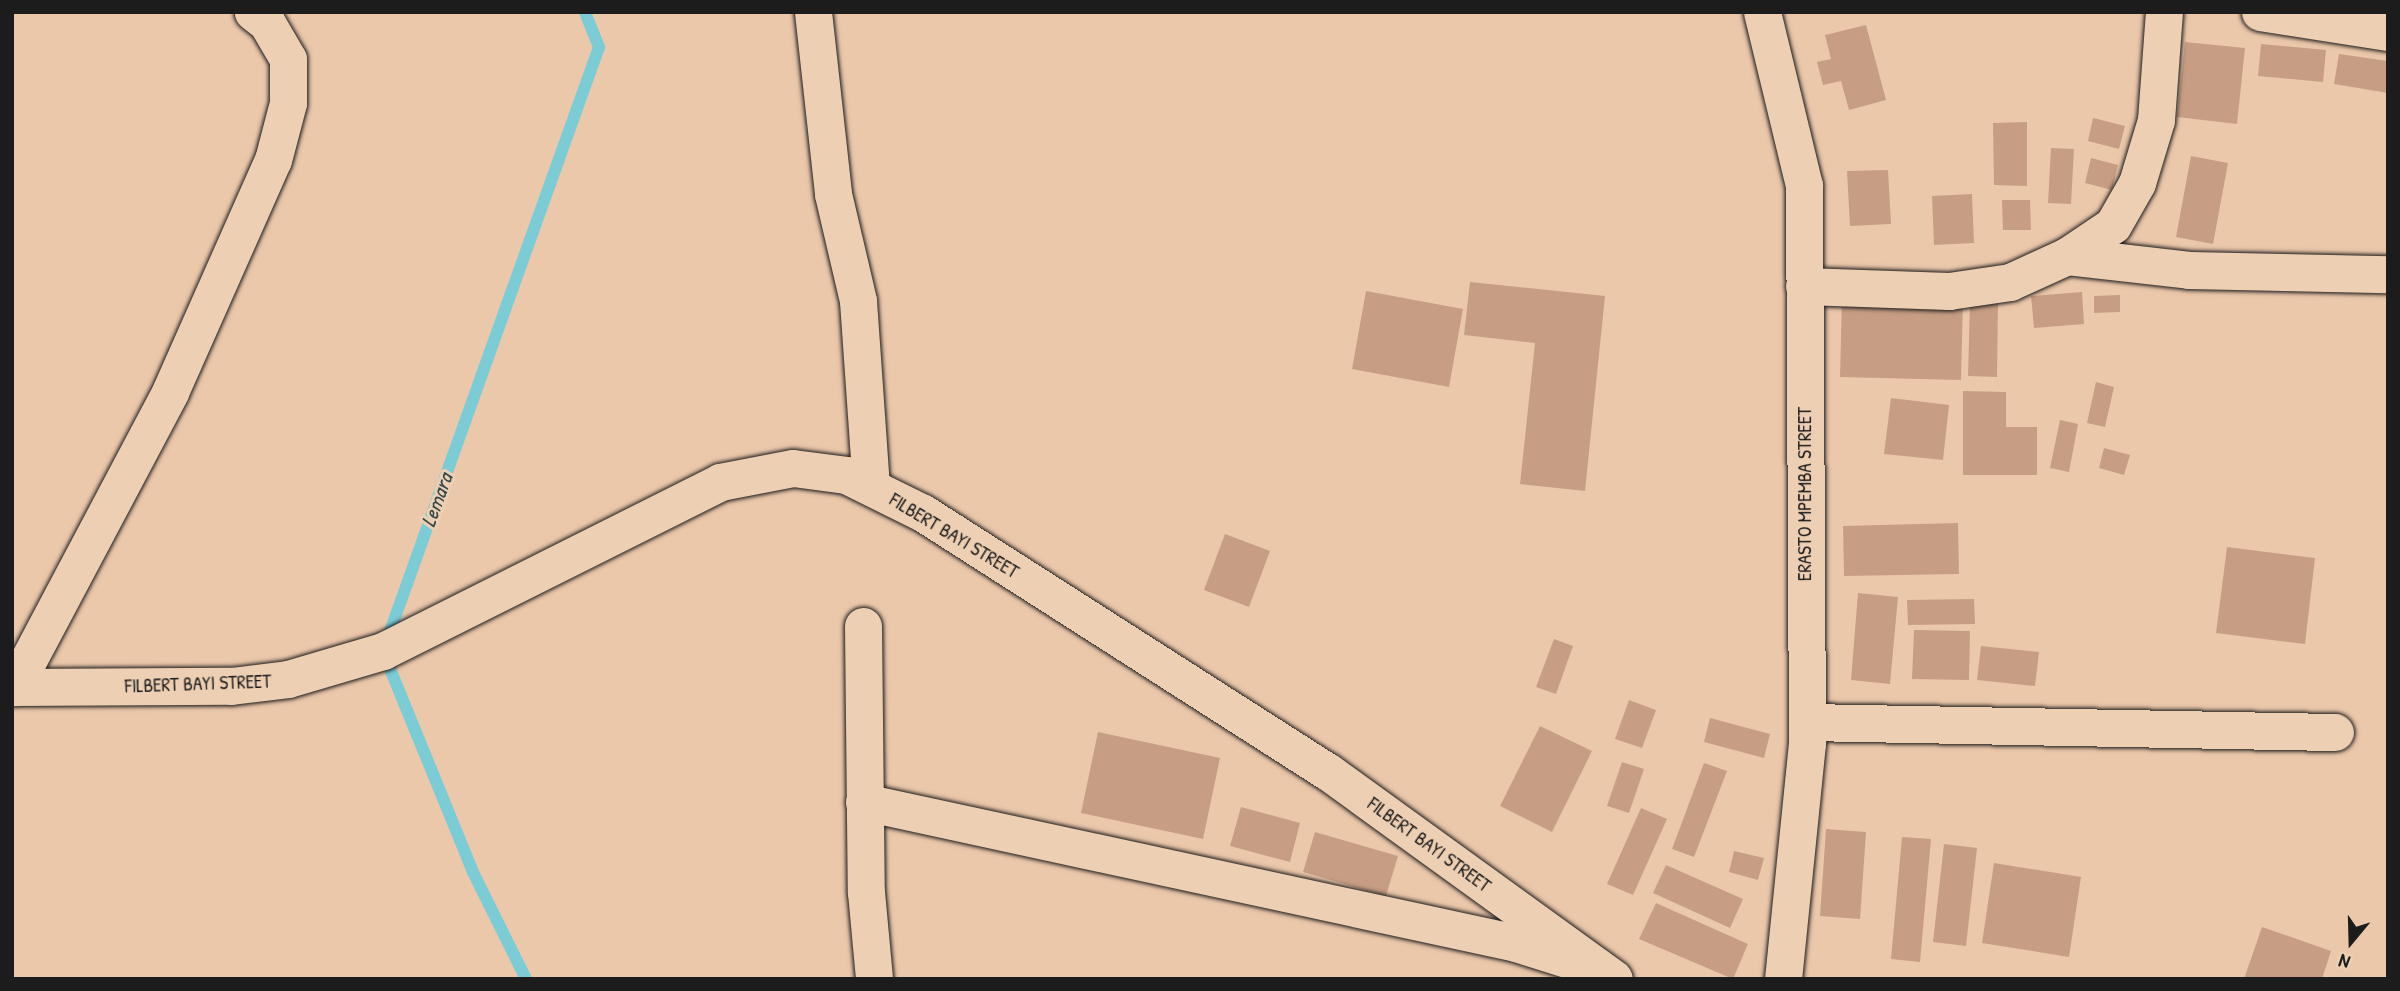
<!DOCTYPE html>
<html>
<head>
<meta charset="utf-8">
<style>
	body { margin:0 }
	#map { position:relative; width:2400px; height:991px; overflow:hidden; background:#ecc8ab; font-family:"Patrick Hand",sans-serif }
	div>[style] { position:absolute }
	.stream>* { height:12px; margin:-6px; padding:0 6px; transform-origin:6px; border-radius:6px; background:#7bccd5 }
	.building>* { inset:0; background:#c79e84 }
	.roads { filter:drop-shadow(0 0 2px #1c1c1c) drop-shadow(0 0 2px #1c1c1c) }
	.minor>* { height:37px; margin:-18.5px; padding:0 18.5px; transform-origin:18.5px; border-radius:18.5px; background:#edcfb3 }
	span { translate:-50% -50%; white-space:nowrap; text-align:center; line-height:1.15; -webkit-text-stroke:6px #edcfb3; paint-order:stroke }
	.street-label { font-size:19px; color:#1c1c1c }
	.water-label { font-size:21px; color:#34484a; font-style:italic }
	.frame { position:absolute; inset:0; border:14px solid #1c1c1c; pointer-events:none }
	.north { position:absolute; left:2316px; top:907px; width:70px; height:70px; -webkit-text-stroke:5px #edcfb3; paint-order:stroke; rotate:199deg; font-size:19px; font-weight:700; line-height:28px; text-align:center; color:#1c1c1c }
	.north::after { content:''; display:block; margin:auto; width:24px; height:32px; background:#1c1c1c; clip-path:polygon(50% 0,100% 100%,50% 72%,0 100%) }
</style>
</head>
<body>
<div id="map">
	<div class="stream">
		<div style="left:526px;top:979px;width:119px;rotate:-116.4deg"></div>
		<div style="left:473px;top:872px;width:239px;rotate:-112.2deg"></div>
		<div style="left:383px;top:651px;width:641px;rotate:-70.32deg"></div>
		<div style="left:599px;top:47px;width:38px;rotate:-112deg"></div>
	</div>
	<div class="building">
		<div style="clip-path:polygon(1866px 25px,1886px 100px,1849px 110px,1841px 81px,1823px 85px,1817px 62px,1831px 59px,1825px 35px)"></div>
		<div style="clip-path:polygon(2185px 42px,2245px 48px,2237px 124px,2177px 117px)"></div>
		<div style="clip-path:polygon(2261px 44px,2326px 50px,2323px 82px,2258px 76px)"></div>
		<div style="clip-path:polygon(2339px 54px,2388px 61px,2388px 93px,2334px 84px)"></div>
		<div style="clip-path:polygon(2093px 118px,2125px 126px,2119px 149px,2088px 141px)"></div>
		<div style="clip-path:polygon(2027px 122px,2027px 186px,1994px 185px,1993px 123px)"></div>
		<div style="clip-path:polygon(2051px 148px,2074px 149px,2071px 204px,2048px 203px)"></div>
		<div style="clip-path:polygon(2191px 156px,2228px 163px,2213px 244px,2176px 237px)"></div>
		<div style="clip-path:polygon(2091px 158px,2118px 165px,2112px 190px,2085px 183px)"></div>
		<div style="clip-path:polygon(1888px 170px,1891px 224px,1850px 226px,1847px 171px)"></div>
		<div style="clip-path:polygon(1972px 194px,1974px 243px,1934px 245px,1932px 196px)"></div>
		<div style="clip-path:polygon(2002px 200px,2030px 200px,2031px 230px,2003px 230px)"></div>
		<div style="clip-path:polygon(1470px 282px,1605px 296px,1585px 491px,1520px 484px,1535px 343px,1464px 335px)"></div>
		<div style="clip-path:polygon(1366px 291px,1463px 309px,1449px 387px,1352px 369px)"></div>
		<div style="clip-path:polygon(2082px 292px,2084px 324px,2034px 328px,2031px 296px)"></div>
		<div style="clip-path:polygon(2120px 295px,2120px 312px,2094px 313px,2094px 296px)"></div>
		<div style="clip-path:polygon(1842px 297px,1963px 300px,1961px 380px,1840px 377px)"></div>
		<div style="clip-path:polygon(1970px 302px,1998px 303px,1997px 377px,1968px 376px)"></div>
		<div style="clip-path:polygon(2096px 382px,2114px 387px,2105px 427px,2087px 423px)"></div>
		<div style="clip-path:polygon(1963px 391px,2006px 392px,2006px 427px,2037px 427px,2037px 475px,1963px 475px)"></div>
		<div style="clip-path:polygon(1891px 398px,1949px 405px,1943px 460px,1884px 454px)"></div>
		<div style="clip-path:polygon(2060px 420px,2078px 424px,2069px 472px,2050px 468px)"></div>
		<div style="clip-path:polygon(2104px 448px,2130px 455px,2124px 475px,2099px 468px)"></div>
		<div style="clip-path:polygon(1958px 523px,1959px 574px,1844px 576px,1843px 526px)"></div>
		<div style="clip-path:polygon(1225px 534px,1270px 551px,1249px 607px,1204px 590px)"></div>
		<div style="clip-path:polygon(2227px 547px,2315px 558px,2305px 644px,2216px 633px)"></div>
		<div style="clip-path:polygon(1858px 593px,1898px 597px,1890px 684px,1851px 680px)"></div>
		<div style="clip-path:polygon(1974px 599px,1975px 624px,1908px 625px,1907px 600px)"></div>
		<div style="clip-path:polygon(1914px 630px,1970px 631px,1969px 680px,1912px 679px)"></div>
		<div style="clip-path:polygon(1554px 639px,1573px 646px,1556px 694px,1536px 687px)"></div>
		<div style="clip-path:polygon(1981px 646px,2039px 652px,2035px 686px,1977px 680px)"></div>
		<div style="clip-path:polygon(1629px 700px,1656px 710px,1642px 748px,1615px 739px)"></div>
		<div style="clip-path:polygon(1710px 718px,1770px 734px,1764px 758px,1704px 742px)"></div>
		<div style="clip-path:polygon(1540px 726px,1592px 751px,1552px 832px,1500px 806px)"></div>
		<div style="clip-path:polygon(1098px 732px,1220px 758px,1203px 839px,1081px 813px)"></div>
		<div style="clip-path:polygon(1622px 762px,1644px 769px,1629px 813px,1607px 806px)"></div>
		<div style="clip-path:polygon(1704px 763px,1727px 771px,1694px 857px,1672px 849px)"></div>
		<div style="clip-path:polygon(1241px 807px,1300px 823px,1290px 862px,1230px 846px)"></div>
		<div style="clip-path:polygon(1641px 808px,1667px 819px,1633px 895px,1607px 884px)"></div>
		<div style="clip-path:polygon(1826px 829px,1866px 832px,1860px 919px,1820px 916px)"></div>
		<div style="clip-path:polygon(1315px 832px,1398px 856px,1386px 896px,1303px 872px)"></div>
		<div style="clip-path:polygon(1902px 837px,1931px 839px,1920px 962px,1891px 959px)"></div>
		<div style="clip-path:polygon(1944px 844px,1977px 848px,1966px 946px,1933px 942px)"></div>
		<div style="clip-path:polygon(1734px 851px,1764px 858px,1758px 880px,1729px 872px)"></div>
		<div style="clip-path:polygon(1994px 863px,2081px 877px,2069px 957px,1982px 943px)"></div>
		<div style="clip-path:polygon(1666px 865px,1743px 899px,1730px 928px,1653px 893px)"></div>
		<div style="clip-path:polygon(1656px 903px,1748px 944px,1733px 979px,1639px 939px)"></div>
		<div style="clip-path:polygon(2262px 927px,2331px 951px,2322px 979px,2244px 979px)"></div>
	</div>
	<div class="roads">
		<div class="minor">
			<div style="left:813px;top:12px;width:183px;rotate:83.7deg"></div>
			<div style="left:833px;top:194px;width:110px;rotate:76.8deg"></div>
			<div style="left:858px;top:301px;width:186px;rotate:86deg"></div>
			<div style="left:1762px;top:12px;width:178px;rotate:76.4deg"></div>
			<div style="left:1804px;top:185px;width:558px;rotate:89.69deg"></div>
			<div style="left:1807px;top:743px;width:237px;rotate:95.8deg"></div>
			<div style="left:2260px;top:12px;width:130px;rotate:8.9deg"></div>
			<div style="left:2067px;top:256px;width:123px;rotate:6.5deg"></div>
			<div style="left:2189px;top:270px;width:199px;rotate:1.2deg"></div>
			<div style="left:1804px;top:286px;width:145px;rotate:2deg"></div>
			<div style="left:1949px;top:291px;width:62px;rotate:-8.4deg"></div>
			<div style="left:2010px;top:282px;width:63px;rotate:-24.5deg"></div>
			<div style="left:2067px;top:256px;width:55px;rotate:-34deg"></div>
			<div style="left:2113px;top:225px;width:48px;rotate:-60.3deg"></div>
			<div style="left:2137px;top:183px;width:66px;rotate:-73.2deg"></div>
			<div style="left:2156px;top:120px;width:108px;rotate:-85.8deg"></div>
			<div style="left:863px;top:626px;width:266px;rotate:89.4deg"></div>
			<div style="left:866px;top:892px;width:87px;rotate:84.7deg"></div>
			<div style="left:12px;top:687px;width:219px;rotate:-0.3deg"></div>
			<div style="left:231px;top:686px;width:57px;rotate:-7deg"></div>
			<div style="left:288px;top:679px;width:99px;rotate:-16.4deg"></div>
			<div style="left:383px;top:651px;width:377px;rotate:-26.6deg"></div>
			<div style="left:720px;top:482px;width:74px;rotate:-10.9deg"></div>
			<div style="left:793px;top:468px;width:53px;rotate:7.5deg"></div>
			<div style="left:846px;top:475px;width:86px;rotate:26.3deg"></div>
			<div style="left:923px;top:513px;width:479px;rotate:32.6deg"></div>
			<div style="left:1327px;top:771px;width:354px;rotate:35.9deg"></div>
			<div style="left:14px;top:687px;width:334px;rotate:-62.1deg"></div>
			<div style="left:170px;top:392px;width:254px;rotate:-66.1deg"></div>
			<div style="left:273px;top:160px;width:59px;rotate:-75.3deg"></div>
			<div style="left:288px;top:103px;width:44px;rotate:-90deg"></div>
			<div style="left:288px;top:59px;width:42px;rotate:-120.3deg"></div>
			<div style="left:267px;top:23px;width:18px;rotate:-142deg"></div>
			<div style="left:1807px;top:722px;width:528px;rotate:1.09deg"></div>
			<div style="left:864px;top:802px;width:667px;rotate:12.2deg"></div>
			<div style="left:1516px;top:943px;width:60px;rotate:17.5deg"></div>
		</div>
	</div>
	<div class="street-label">
		<span style="left:1805px;top:494px;rotate:-90deg">ERASTO MPEMBA STREET</span>
		<span style="left:954px;top:536px;rotate:31deg">FILBERT BAYI STREET</span>
		<span style="left:198px;top:684px;rotate:-2deg">FILBERT BAYI STREET</span>
		<span style="left:1429px;top:845px;rotate:36deg">FILBERT BAYI STREET</span>
	</div>
	<div class="water-label">
		<span style="left:437px;top:500px;rotate:-70deg">Lemara</span>
	</div>
	<div class="frame"></div>
	<div class="north">N</div>
</div>
</body>
</html>
